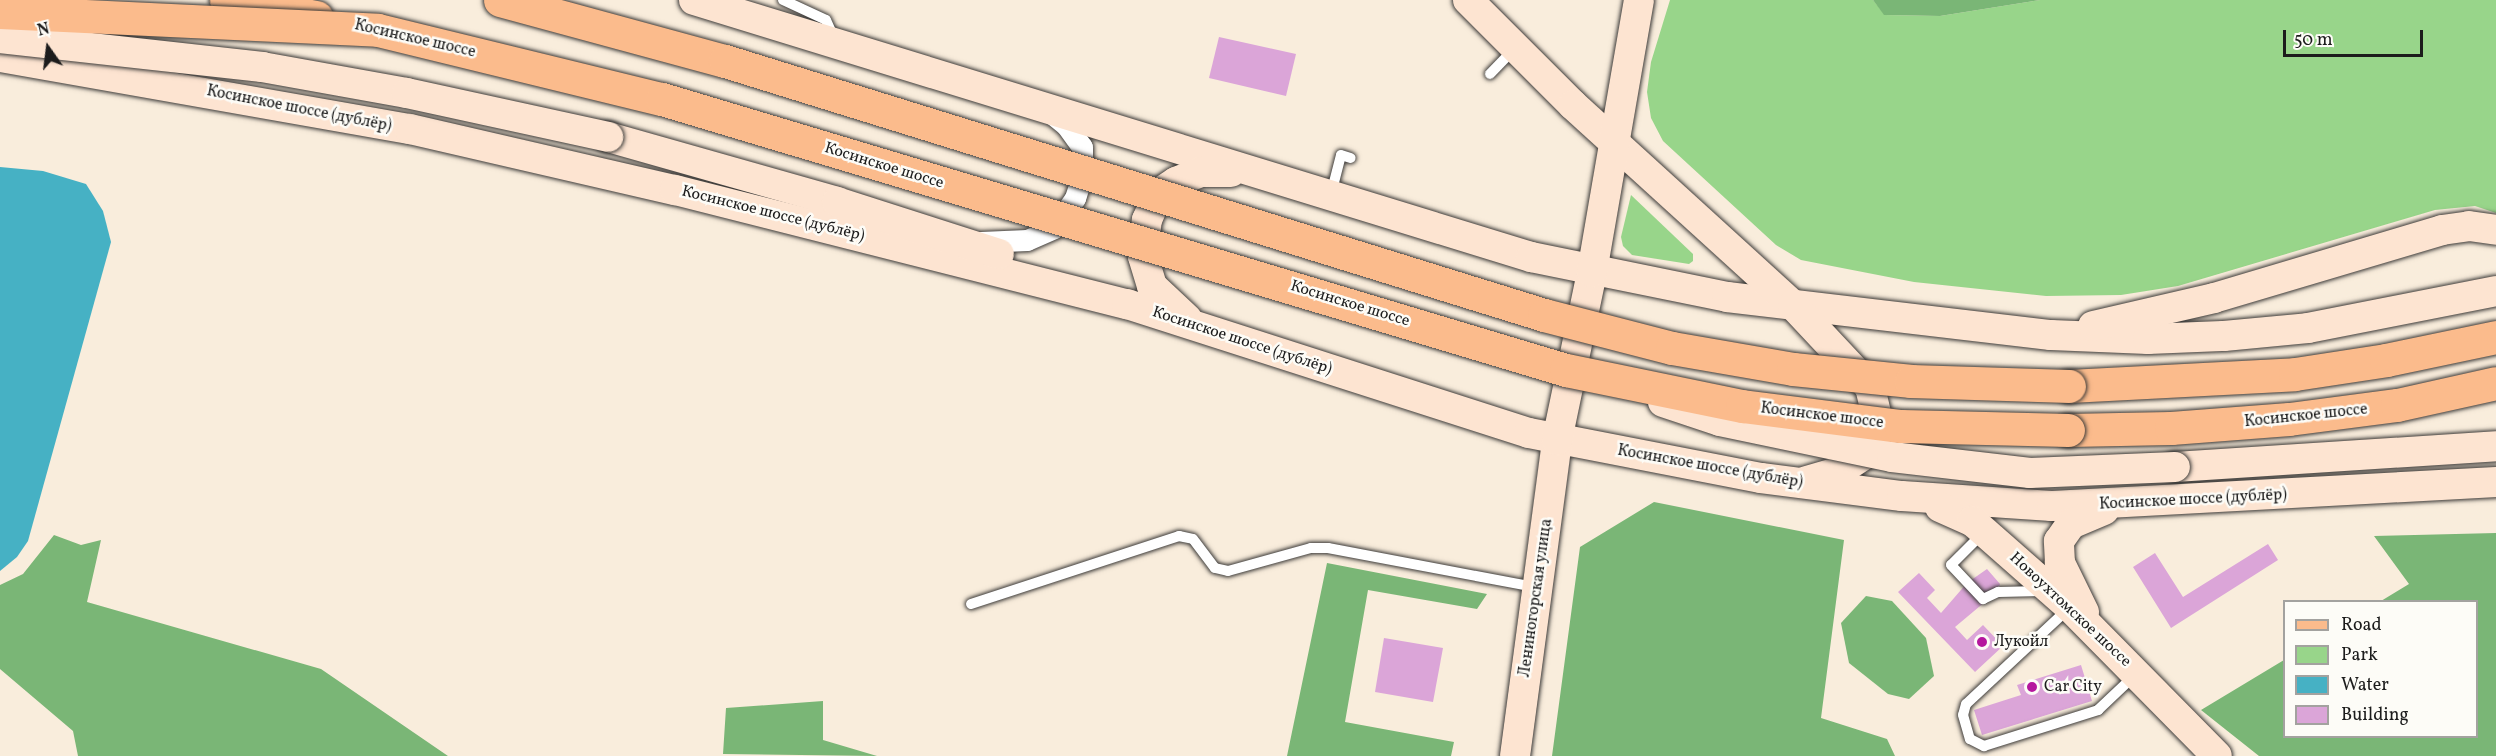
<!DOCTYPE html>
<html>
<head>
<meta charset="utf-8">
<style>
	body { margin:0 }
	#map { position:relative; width:2496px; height:756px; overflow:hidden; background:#f9eddc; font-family:Vollkorn,serif }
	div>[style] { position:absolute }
	.green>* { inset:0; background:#98d58a }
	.forest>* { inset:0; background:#7ab676 }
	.water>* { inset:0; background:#46b1c4 }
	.building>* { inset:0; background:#dba5d8 }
	.roads { filter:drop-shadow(0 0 2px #3d3b39) drop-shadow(0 0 2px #3d3b39) }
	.lane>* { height:10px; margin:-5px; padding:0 5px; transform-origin:5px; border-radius:5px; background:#fff }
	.street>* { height:21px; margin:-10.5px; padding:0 10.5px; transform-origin:10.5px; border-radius:10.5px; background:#fff }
	.secondary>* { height:30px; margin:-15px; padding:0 15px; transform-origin:15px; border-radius:15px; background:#fde4d1 }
	.primary>* { height:33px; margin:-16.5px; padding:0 16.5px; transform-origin:16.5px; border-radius:16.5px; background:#fbbb8c }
	.highway>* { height:33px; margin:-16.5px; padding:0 16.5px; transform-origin:16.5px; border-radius:16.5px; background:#fbbb8c }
	.bridges { filter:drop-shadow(0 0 2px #3d3b39) drop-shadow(0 0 2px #3d3b39) }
	.secondary-bridge>* { height:30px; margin:-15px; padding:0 15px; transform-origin:15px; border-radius:15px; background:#fde4d1 }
	.highway-bridge>* { height:33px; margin:-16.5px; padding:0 16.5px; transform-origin:16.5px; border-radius:16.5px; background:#fbbb8c }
	.dots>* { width:16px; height:16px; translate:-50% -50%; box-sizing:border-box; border:3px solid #fdfcf7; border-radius:50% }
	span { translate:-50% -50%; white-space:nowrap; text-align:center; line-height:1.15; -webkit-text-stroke:5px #fdfcf7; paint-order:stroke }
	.street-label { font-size:16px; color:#1c1c1c }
	.poi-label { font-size:16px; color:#1c1c1c }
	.left { translate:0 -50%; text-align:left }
	.legend { position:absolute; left:2283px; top:600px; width:195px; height:138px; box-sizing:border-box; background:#fdfcf7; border:2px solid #a3a29f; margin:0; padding:8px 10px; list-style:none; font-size:18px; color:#1c1c1c }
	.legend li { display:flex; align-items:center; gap:12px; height:30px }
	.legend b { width:30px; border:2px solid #a3a29f }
	.north { position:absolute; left:18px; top:18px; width:60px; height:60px; -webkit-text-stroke:4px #fdfcf7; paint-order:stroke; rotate:346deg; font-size:16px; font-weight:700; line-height:24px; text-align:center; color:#1c1c1c }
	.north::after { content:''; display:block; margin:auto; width:21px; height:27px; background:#1c1c1c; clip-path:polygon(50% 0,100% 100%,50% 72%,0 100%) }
	.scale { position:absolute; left:2283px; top:30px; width:140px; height:27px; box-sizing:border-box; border:3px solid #1c1c1c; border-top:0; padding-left:8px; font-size:18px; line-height:21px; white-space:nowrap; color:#1c1c1c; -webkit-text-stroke:4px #fdfcf7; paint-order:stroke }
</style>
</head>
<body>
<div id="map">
	<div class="green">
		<div style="clip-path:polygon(1670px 0,1873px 0,1885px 15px,1940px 16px,2040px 0,2496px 0,2496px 213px,2475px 206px,2435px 210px,2178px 286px,2121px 295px,2046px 296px,1914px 282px,1801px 260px,1776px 245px,1663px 141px,1651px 118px,1647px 92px,1651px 62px)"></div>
		<div style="clip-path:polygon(1631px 195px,1693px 254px,1693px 261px,1689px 264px,1632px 255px,1623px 246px,1621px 237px)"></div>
	</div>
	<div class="forest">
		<div style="clip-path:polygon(1873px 0,2040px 0,1940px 16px,1884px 15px)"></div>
		<div style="clip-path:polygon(1654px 502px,1844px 540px,1821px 718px,1887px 739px,1895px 756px,1552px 756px,1580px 547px)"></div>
		<div style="clip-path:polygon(2496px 533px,2496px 756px,2259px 756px,2201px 710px,2284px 660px,2284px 736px,2476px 736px,2476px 602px,2381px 601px,2409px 584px,2374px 536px)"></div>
		<div style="clip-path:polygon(54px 535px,81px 545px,101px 540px,87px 602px,321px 669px,448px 756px,78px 756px,73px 731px,0 669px,0 585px,23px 574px)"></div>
		<div style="clip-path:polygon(1327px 563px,1487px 594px,1477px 609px,1368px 590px,1345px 722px,1454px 742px,1451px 756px,1287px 756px)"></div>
		<div style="clip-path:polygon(1866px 596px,1892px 601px,1926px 638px,1934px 676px,1909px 699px,1888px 694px,1849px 663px,1841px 623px)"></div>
		<div style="clip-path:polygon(823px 701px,823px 740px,877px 756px,723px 754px,726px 708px)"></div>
	</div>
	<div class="water">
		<div style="clip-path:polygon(0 167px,43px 171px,86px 184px,103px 211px,111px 242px,28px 541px,17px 557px,0 571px)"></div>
	</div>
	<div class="building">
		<div style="clip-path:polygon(1219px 37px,1296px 54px,1286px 96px,1209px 78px)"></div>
		<div style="clip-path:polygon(2268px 544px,2278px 560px,2171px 628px,2133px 567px,2155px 553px,2183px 597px)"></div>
		<div style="clip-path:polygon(1987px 569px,2000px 584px,1998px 591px,1955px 627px,1967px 640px,1983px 625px,2003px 646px,1975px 672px,1898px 592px,1919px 573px,1935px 590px,1927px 598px,1941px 613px,1967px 583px)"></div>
		<div style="clip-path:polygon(1384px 638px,1443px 648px,1433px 702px,1375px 692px)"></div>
		<div style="clip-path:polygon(2081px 665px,2092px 701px,1982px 735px,1974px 710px,2021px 695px,2017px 685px)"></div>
	</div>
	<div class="roads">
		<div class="lane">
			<div style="left:783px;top:0;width:47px;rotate:24.9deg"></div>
			<div style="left:826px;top:20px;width:17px;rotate:66deg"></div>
			<div style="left:1490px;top:74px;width:36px;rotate:-46deg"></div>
			<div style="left:1331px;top:194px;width:40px;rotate:-75.6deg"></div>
			<div style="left:1341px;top:155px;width:10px;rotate:17deg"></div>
			<div style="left:1983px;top:533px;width:45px;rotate:135deg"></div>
			<div style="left:1951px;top:565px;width:47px;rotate:46.7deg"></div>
			<div style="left:1983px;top:599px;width:17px;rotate:-25deg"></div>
			<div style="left:1998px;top:592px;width:44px;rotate:-1.3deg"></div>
			<div style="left:971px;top:604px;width:219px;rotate:-18.1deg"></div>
			<div style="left:1179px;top:536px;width:14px;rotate:12deg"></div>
			<div style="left:1193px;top:539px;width:36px;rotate:53deg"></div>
			<div style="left:1215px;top:568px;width:13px;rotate:13deg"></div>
			<div style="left:1228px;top:571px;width:86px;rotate:-15.5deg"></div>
			<div style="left:1311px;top:548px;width:17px"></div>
			<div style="left:1328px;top:548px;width:211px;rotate:10.7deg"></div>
			<div style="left:2068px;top:609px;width:139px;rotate:137deg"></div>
			<div style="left:1966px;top:704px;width:11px;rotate:105deg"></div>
			<div style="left:1963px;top:715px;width:25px;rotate:74deg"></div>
			<div style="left:1970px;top:739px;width:16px;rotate:27deg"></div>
			<div style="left:1984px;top:746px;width:120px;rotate:-17.5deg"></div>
			<div style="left:2098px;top:710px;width:50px;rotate:-43.4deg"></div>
		</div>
		<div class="street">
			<div style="left:981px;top:242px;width:46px;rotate:-2.5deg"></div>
			<div style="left:1027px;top:240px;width:30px;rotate:-24deg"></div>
			<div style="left:1054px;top:228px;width:37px;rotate:-55deg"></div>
			<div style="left:1075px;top:198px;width:23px;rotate:-72deg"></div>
			<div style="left:1082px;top:176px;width:29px;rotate:-90deg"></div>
			<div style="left:1082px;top:147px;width:27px;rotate:-126deg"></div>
			<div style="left:1066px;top:125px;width:19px;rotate:-141deg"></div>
		</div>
		<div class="secondary">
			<div style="left:694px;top:0;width:876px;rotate:17.07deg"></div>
			<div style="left:1531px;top:257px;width:200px;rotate:11.5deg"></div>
			<div style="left:1727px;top:297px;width:326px;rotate:6.7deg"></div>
			<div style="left:2051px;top:335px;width:97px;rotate:2.4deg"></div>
			<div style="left:2148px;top:339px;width:76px;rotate:-2.3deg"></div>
			<div style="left:2224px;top:336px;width:84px;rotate:-5.4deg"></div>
			<div style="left:2308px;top:328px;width:192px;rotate:-11.1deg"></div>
			<div style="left:1468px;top:0;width:148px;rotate:45deg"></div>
			<div style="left:1573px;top:105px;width:297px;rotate:42.3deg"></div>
			<div style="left:1793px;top:305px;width:112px;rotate:46.8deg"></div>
			<div style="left:1870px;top:387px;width:39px;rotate:77deg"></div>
			<div style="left:1879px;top:425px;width:28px;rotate:109deg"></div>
			<div style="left:1870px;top:451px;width:38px;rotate:147deg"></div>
			<div style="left:1838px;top:472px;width:33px;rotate:164deg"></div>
			<div style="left:0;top:57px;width:416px;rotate:10deg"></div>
			<div style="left:410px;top:129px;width:272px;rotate:13deg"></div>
			<div style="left:675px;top:190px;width:466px;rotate:14.2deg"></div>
			<div style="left:1127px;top:304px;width:422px;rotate:17.8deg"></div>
			<div style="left:1529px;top:433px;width:236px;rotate:11deg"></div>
			<div style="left:1761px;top:478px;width:142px;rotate:7.3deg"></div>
			<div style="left:1902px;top:496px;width:150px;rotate:3.8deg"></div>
			<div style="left:2052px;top:506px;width:445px;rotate:-3.1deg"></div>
			<div style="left:608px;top:137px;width:238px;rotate:15.8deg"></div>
			<div style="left:837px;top:202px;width:170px;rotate:17.8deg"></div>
			<div style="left:1187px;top:319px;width:48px;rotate:-136.7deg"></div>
			<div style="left:1152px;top:286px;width:31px;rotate:-107deg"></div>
			<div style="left:1143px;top:256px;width:36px;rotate:-84deg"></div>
			<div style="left:1147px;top:220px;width:28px;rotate:-67deg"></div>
			<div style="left:1158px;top:194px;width:22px;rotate:-34deg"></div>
			<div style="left:1176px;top:182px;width:27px;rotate:-22deg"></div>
			<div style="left:1201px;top:172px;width:30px"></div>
			<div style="left:2093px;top:326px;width:124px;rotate:-13deg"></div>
			<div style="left:2214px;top:298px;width:238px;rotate:-16.6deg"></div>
			<div style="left:2442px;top:230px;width:27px;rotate:-8deg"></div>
			<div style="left:2469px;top:226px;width:27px;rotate:8deg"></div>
			<div style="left:2175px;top:467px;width:322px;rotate:-3.7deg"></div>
			<div style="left:1940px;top:507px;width:35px;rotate:24deg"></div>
			<div style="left:1972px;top:521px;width:130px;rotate:41.3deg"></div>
			<div style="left:2070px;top:607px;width:209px;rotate:45.4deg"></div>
			<div style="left:2084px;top:612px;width:55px;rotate:-116.1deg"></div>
			<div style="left:2060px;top:563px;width:22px;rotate:-93deg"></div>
			<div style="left:2059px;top:541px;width:21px;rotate:-55deg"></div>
			<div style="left:2071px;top:524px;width:36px;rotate:-23deg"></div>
			<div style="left:1515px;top:756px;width:319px;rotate:-82.4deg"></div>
			<div style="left:1557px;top:440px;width:172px;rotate:-78.2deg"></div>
			<div style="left:1592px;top:272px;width:276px;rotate:-80.2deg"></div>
		</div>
		<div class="primary">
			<div style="left:226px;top:0;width:92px;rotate:10.7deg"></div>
		</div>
		<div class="highway">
			<div style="left:2069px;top:386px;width:226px;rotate:-3deg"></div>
			<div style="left:2295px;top:374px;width:92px;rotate:-8.7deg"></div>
			<div style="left:2386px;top:360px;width:112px;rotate:-11.8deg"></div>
			<div style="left:2068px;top:430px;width:103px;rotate:-1.1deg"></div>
			<div style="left:2171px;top:428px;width:118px;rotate:-4.4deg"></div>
			<div style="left:2289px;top:419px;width:109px;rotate:-7.4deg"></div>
			<div style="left:2397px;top:405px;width:101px;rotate:-12.5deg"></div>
		</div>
	</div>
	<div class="bridges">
		<div class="secondary-bridge">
			<div style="left:0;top:38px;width:264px;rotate:6.3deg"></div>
			<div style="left:262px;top:67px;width:147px;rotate:10.2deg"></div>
			<div style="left:407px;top:93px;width:206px;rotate:12.3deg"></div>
			<div style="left:1663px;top:402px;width:60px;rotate:18.4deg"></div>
			<div style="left:1720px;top:421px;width:176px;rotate:11.8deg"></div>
			<div style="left:1892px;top:457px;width:139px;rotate:6.6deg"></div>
			<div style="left:2030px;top:473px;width:145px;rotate:-2.4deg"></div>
		</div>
		<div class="highway-bridge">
			<div style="left:500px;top:0;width:233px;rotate:15.2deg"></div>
			<div style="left:725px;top:61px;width:857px;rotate:17.23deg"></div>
			<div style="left:1544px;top:315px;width:132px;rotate:14.5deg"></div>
			<div style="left:1672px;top:348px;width:123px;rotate:9.8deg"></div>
			<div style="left:1793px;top:369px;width:119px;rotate:5.8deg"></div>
			<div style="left:1911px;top:381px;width:158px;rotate:1.8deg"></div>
			<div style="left:0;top:12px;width:378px;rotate:2.7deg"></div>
			<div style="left:378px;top:30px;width:292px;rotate:13.7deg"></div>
			<div style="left:662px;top:99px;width:944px;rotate:16.69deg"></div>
			<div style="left:1566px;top:370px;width:180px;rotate:11.6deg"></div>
			<div style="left:1742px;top:406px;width:160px;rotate:7.2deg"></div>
			<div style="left:1901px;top:426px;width:167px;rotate:1.4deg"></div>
		</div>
	</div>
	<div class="dots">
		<div style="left:1982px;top:642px;background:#b5179e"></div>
		<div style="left:2032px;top:687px;background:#b5179e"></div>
	</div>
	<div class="street-label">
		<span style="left:415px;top:39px;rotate:13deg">Косинское шоссе</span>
		<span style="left:299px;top:109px;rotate:11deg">Косинское шоссе (дублёр)</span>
		<span style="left:884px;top:166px;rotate:17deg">Косинское шоссе</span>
		<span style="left:773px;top:214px;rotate:14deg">Косинское шоссе (дублёр)</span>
		<span style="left:1350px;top:304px;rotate:17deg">Косинское шоссе</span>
		<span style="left:1242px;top:341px;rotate:18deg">Косинское шоссе (дублёр)</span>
		<span style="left:1822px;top:416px;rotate:7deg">Косинское шоссе</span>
		<span style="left:2306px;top:416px;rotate:-6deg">Косинское шоссе</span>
		<span style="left:1710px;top:467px;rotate:10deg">Косинское шоссе (дублёр)</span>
		<span style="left:2193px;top:500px;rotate:-3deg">Косинское шоссе (дублёр)</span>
		<span style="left:1536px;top:598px;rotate:-82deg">Лениногорская улица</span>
		<span style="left:2070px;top:610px;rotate:43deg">Новоухтомское шоссе</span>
	</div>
	<div class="poi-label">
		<span class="left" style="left:1994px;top:642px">Лукойл</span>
		<span class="left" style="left:2044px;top:687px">Car City</span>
	</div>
	<ul class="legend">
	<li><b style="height:8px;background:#fbbb8c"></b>Road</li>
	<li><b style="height:16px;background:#98d58a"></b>Park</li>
	<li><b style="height:16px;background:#46b1c4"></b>Water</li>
	<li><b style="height:16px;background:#dba5d8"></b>Building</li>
	</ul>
	<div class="north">N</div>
	<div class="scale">50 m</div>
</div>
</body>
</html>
